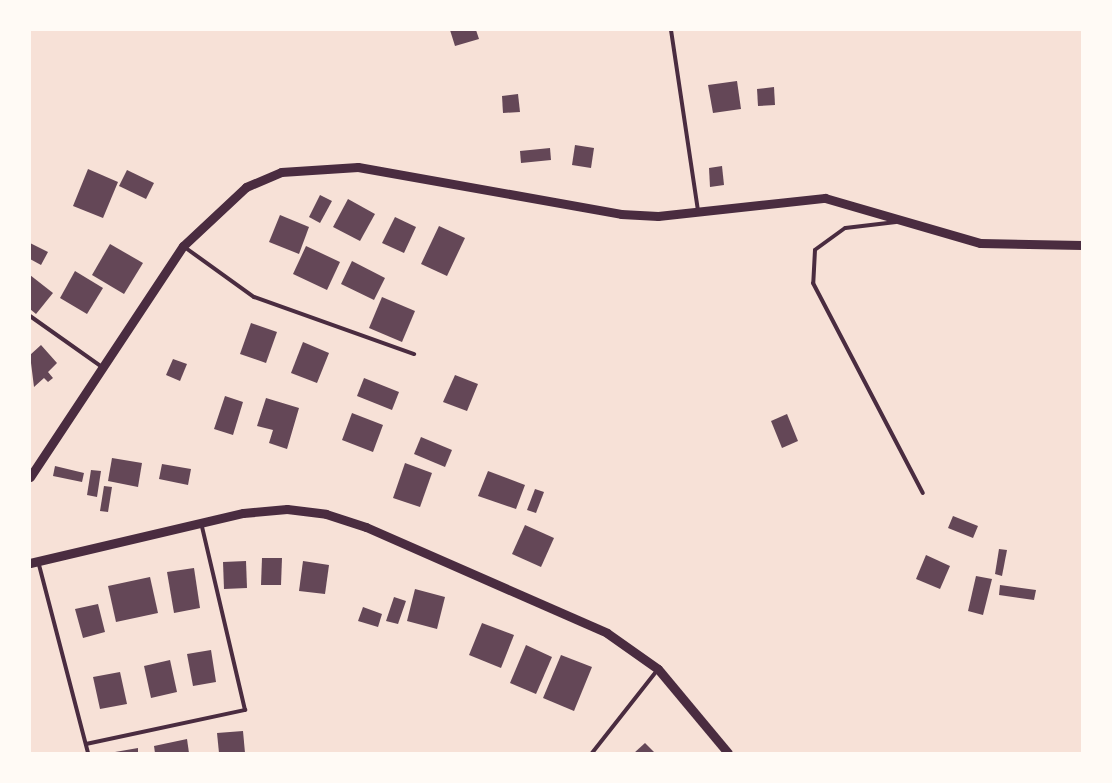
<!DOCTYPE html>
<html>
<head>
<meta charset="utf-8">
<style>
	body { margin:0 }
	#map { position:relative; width:1112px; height:783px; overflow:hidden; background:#f7e1d7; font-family:Ubuntu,sans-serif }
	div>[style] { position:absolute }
	.building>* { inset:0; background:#644757 }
	.service>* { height:4px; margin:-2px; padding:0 2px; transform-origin:2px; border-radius:2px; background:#4a2c40 }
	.tertiary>* { height:9px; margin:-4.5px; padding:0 4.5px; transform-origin:4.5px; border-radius:4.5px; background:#4a2c40 }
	span { translate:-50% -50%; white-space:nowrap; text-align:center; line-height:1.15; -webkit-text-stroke:4px #fffaf5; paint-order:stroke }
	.frame { position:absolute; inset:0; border:31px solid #fffaf5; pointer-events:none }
</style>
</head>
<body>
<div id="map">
	<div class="building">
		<div style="clip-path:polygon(450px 30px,476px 30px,479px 39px,455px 46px)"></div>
		<div style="clip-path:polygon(737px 81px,741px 109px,713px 113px,708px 85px)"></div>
		<div style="clip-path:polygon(774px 87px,775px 105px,758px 106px,757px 89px)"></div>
		<div style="clip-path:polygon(518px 94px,520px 112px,503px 113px,502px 96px)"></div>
		<div style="clip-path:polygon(575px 145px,594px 148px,591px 168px,572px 165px)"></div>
		<div style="clip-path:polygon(550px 148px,551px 160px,521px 163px,520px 151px)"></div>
		<div style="clip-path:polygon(722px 166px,724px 185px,710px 187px,709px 168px)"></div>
		<div style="clip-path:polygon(88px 169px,118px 182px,103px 218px,73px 206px)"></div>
		<div style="clip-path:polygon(127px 170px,154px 183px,146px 199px,119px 186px)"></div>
		<div style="clip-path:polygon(320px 195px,332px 201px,320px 223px,309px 217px)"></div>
		<div style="clip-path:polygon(348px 199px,375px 214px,360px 241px,333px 227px)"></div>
		<div style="clip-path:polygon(280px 215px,309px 227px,299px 254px,269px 242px)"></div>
		<div style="clip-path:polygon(395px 217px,416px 227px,404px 253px,382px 243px)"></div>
		<div style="clip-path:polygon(439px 226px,465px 238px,447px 276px,421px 264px)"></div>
		<div style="clip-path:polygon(30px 243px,48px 252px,41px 265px,30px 259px)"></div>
		<div style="clip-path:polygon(110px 244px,143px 263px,124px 294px,92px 275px)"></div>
		<div style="clip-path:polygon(306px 246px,340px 262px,327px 290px,293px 274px)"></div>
		<div style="clip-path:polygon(352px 261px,385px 278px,374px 300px,341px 284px)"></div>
		<div style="clip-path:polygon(75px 271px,103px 288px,87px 314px,60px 298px)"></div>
		<div style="clip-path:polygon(30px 275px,53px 293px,36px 314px,30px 309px)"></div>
		<div style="clip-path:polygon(382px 297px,415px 311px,402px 342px,369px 328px)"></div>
		<div style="clip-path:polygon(251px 323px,277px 332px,266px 363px,240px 354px)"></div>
		<div style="clip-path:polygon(303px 342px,329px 353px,317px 383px,291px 373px)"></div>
		<div style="clip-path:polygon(41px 345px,57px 363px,48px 372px,53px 378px,48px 382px,44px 378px,34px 387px,30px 355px)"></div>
		<div style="clip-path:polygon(173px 359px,187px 364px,180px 381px,166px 375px)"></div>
		<div style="clip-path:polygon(455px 375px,478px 384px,467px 411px,443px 402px)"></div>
		<div style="clip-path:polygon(364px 378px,399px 392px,392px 410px,357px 396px)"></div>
		<div style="clip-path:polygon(225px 396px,243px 402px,233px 435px,214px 429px)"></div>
		<div style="clip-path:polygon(266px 398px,299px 408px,287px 449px,269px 443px,273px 430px,257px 426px)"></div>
		<div style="clip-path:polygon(352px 413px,383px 425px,373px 452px,342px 440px)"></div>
		<div style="clip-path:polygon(787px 414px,798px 441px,782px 448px,771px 421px)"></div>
		<div style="clip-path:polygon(421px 437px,452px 450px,445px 467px,414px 454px)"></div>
		<div style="clip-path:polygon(112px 458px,142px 463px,138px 487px,108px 481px)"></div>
		<div style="clip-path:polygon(405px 463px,432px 473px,420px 507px,393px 498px)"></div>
		<div style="clip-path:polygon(162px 464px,191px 469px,188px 485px,159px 479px)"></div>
		<div style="clip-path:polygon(55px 466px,84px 473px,82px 482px,53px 476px)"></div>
		<div style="clip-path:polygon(91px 470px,101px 471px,97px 497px,87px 495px)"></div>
		<div style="clip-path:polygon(488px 471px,525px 485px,516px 509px,478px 496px)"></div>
		<div style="clip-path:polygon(104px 486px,112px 487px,108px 512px,100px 511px)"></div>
		<div style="clip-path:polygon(535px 489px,544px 492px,536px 513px,527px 510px)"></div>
		<div style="clip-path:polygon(953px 516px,978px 526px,973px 538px,948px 528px)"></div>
		<div style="clip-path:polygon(525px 525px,554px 538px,541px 567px,512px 554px)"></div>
		<div style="clip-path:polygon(999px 549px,1007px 550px,1002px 576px,995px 574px)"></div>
		<div style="clip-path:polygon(926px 555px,950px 566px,940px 589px,916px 579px)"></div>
		<div style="clip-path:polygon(262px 558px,282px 558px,281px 585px,261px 585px)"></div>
		<div style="clip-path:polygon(246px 561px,247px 588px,224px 589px,223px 562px)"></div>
		<div style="clip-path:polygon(303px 561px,329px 565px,325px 594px,299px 591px)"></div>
		<div style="clip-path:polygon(194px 568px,200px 608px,174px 613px,167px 572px)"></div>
		<div style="clip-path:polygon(976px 576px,992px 579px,983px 615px,968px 611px)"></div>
		<div style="clip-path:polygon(150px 577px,158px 613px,116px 622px,108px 586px)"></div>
		<div style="clip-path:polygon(1000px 585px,1036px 590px,1034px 600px,999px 595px)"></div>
		<div style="clip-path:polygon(415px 589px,445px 597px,437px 629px,407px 621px)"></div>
		<div style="clip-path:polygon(394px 597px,406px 601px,398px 624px,386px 621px)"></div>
		<div style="clip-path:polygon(98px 604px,105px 632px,83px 638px,75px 609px)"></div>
		<div style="clip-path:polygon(363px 607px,382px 614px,378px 627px,358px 621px)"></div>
		<div style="clip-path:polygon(482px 623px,514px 635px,501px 668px,469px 655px)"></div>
		<div style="clip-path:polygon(526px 645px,552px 657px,536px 694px,510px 683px)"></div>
		<div style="clip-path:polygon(211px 650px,216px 682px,193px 686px,187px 654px)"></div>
		<div style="clip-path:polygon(561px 655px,592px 667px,574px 711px,543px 698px)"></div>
		<div style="clip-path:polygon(170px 660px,177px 692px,151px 698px,144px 666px)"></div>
		<div style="clip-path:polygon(120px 672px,127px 704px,100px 709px,93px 677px)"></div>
		<div style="clip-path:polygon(243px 731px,245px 753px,219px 753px,217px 733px)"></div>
		<div style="clip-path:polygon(187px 739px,189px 753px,155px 753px,154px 746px)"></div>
		<div style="clip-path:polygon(645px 743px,655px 753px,634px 753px)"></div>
		<div style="clip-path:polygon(138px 748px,138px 753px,115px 753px,115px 752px)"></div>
	</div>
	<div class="service">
		<div style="left:671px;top:30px;width:183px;rotate:81.5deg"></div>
		<div style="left:896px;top:222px;width:51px;rotate:173.3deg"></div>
		<div style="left:845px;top:228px;width:37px;rotate:144deg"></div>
		<div style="left:815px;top:250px;width:33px;rotate:93deg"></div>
		<div style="left:813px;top:283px;width:237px;rotate:62.4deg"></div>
		<div style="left:183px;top:246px;width:87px;rotate:35.7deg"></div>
		<div style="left:254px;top:297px;width:170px;rotate:19.6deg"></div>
		<div style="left:30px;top:316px;width:88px;rotate:35.3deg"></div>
		<div style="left:38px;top:561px;width:198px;rotate:75.4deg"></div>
		<div style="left:86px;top:744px;width:163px;rotate:-12.1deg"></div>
		<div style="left:245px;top:710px;width:193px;rotate:-103.2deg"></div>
		<div style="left:592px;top:753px;width:107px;rotate:-51.8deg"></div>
	</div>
	<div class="tertiary">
		<div style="left:30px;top:477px;width:277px;rotate:-56.5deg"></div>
		<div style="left:183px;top:246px;width:86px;rotate:-43.1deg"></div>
		<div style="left:246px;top:187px;width:38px;rotate:-23deg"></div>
		<div style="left:281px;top:172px;width:77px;rotate:-3.7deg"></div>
		<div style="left:358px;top:167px;width:267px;rotate:10.1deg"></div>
		<div style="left:621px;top:214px;width:37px;rotate:3deg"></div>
		<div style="left:658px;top:216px;width:168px;rotate:-6.2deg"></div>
		<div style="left:825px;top:198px;width:161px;rotate:16.2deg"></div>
		<div style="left:980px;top:243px;width:102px;rotate:1.1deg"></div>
		<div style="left:30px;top:563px;width:219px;rotate:-13.2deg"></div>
		<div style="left:243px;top:513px;width:44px;rotate:-5.2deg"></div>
		<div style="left:287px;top:509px;width:39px;rotate:7deg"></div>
		<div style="left:326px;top:514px;width:42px;rotate:18deg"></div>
		<div style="left:366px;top:527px;width:263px;rotate:23.7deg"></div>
		<div style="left:607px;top:633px;width:62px;rotate:35.2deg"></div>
		<div style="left:658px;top:669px;width:109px;rotate:50.2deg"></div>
	</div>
	<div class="frame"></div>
</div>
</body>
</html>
